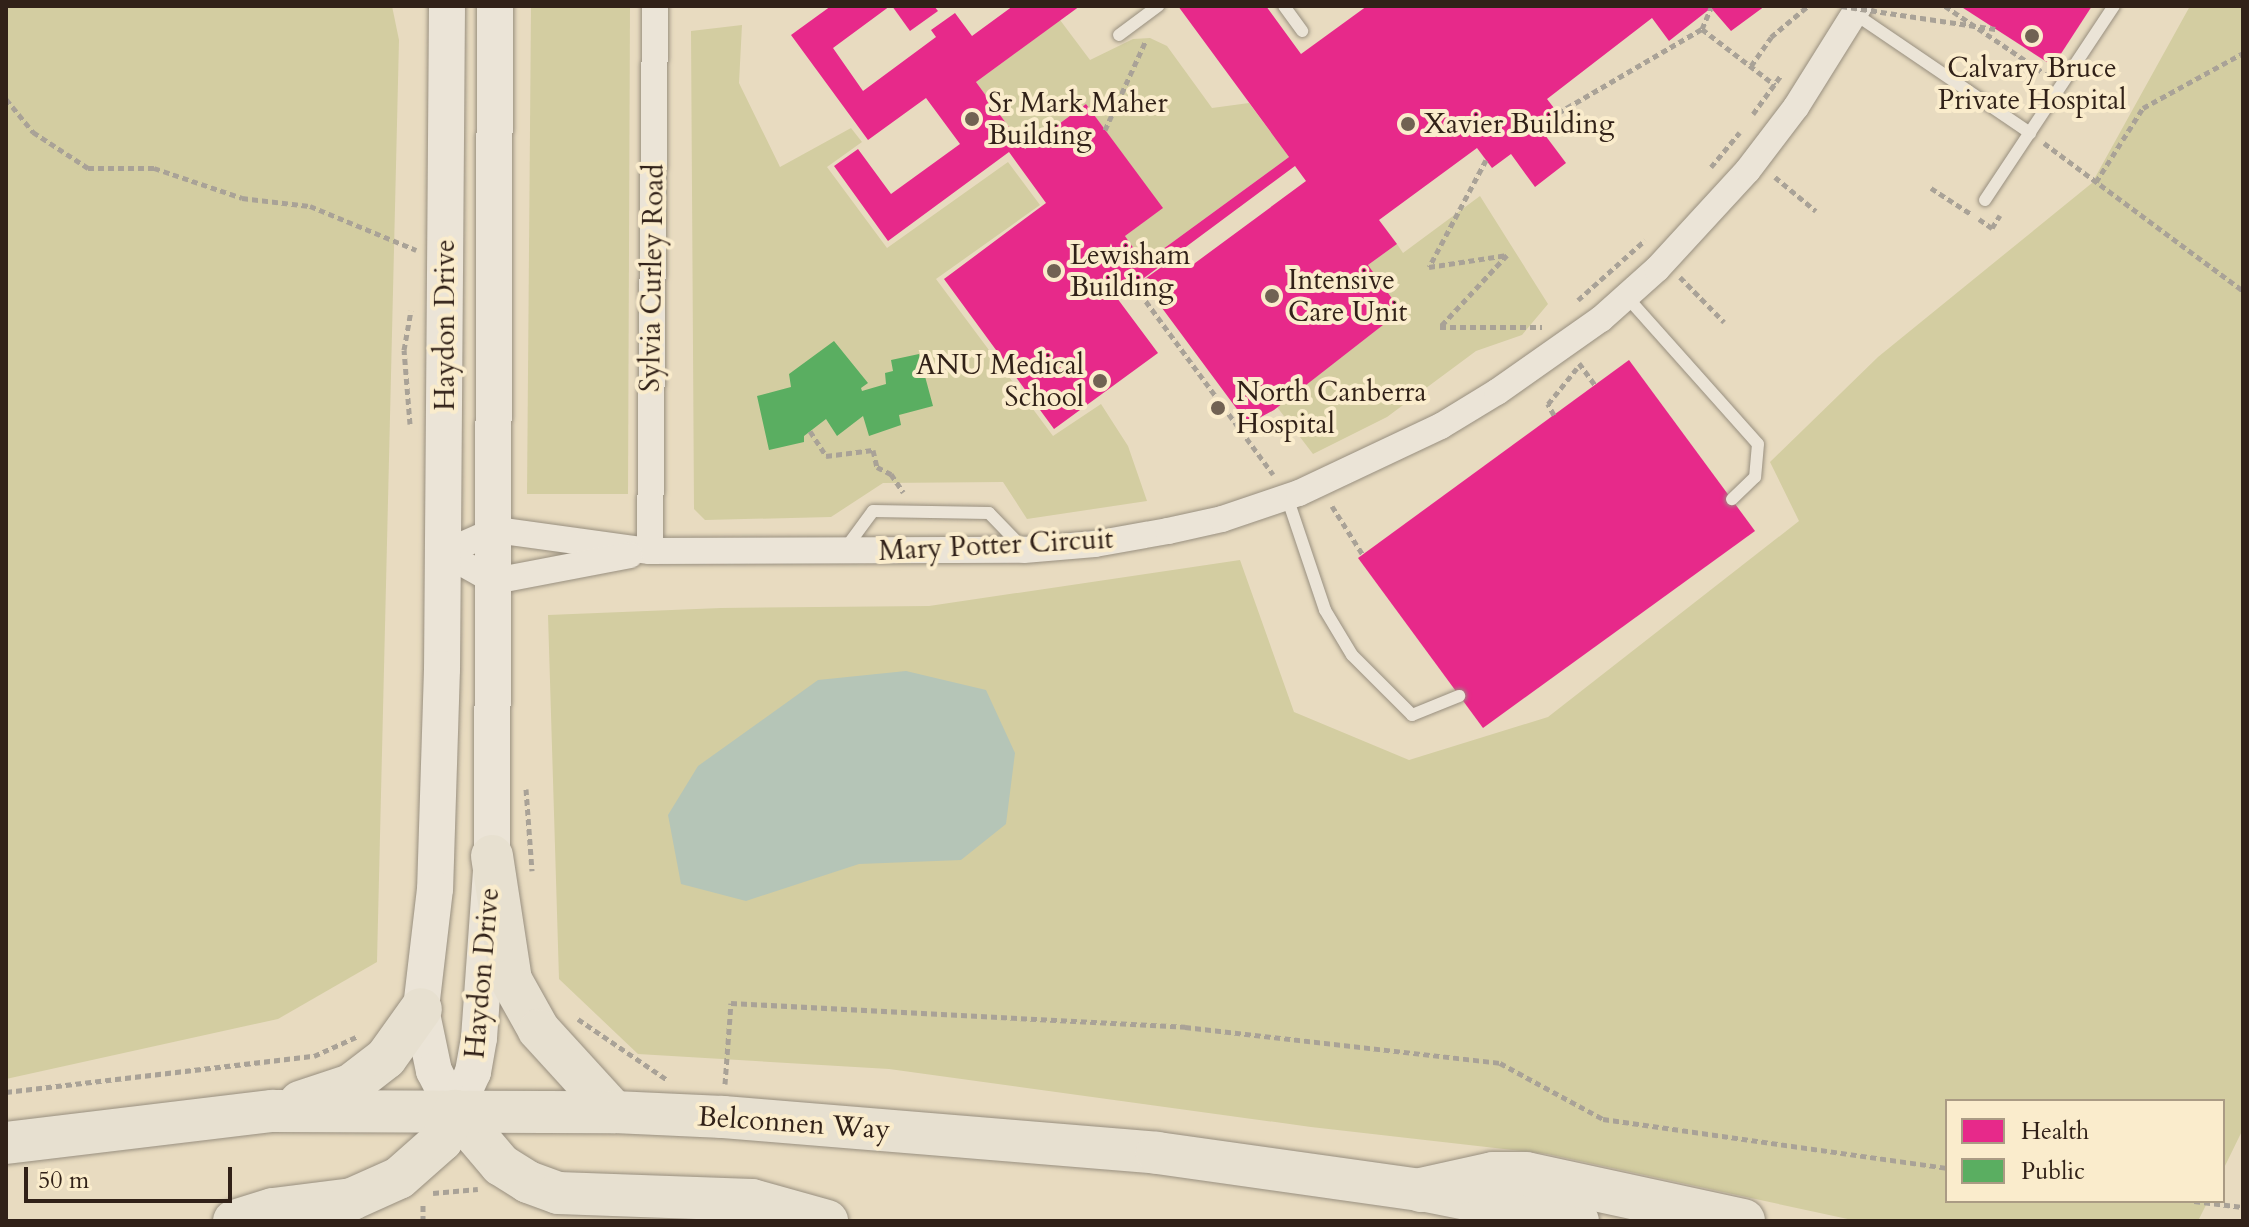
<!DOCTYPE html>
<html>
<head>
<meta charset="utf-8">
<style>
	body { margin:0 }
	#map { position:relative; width:2249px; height:1227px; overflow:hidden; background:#e8dbc0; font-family:Cardo,serif }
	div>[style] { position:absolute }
	.green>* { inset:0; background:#d3cda1 }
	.water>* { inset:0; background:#b5c5b7 }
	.health>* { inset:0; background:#e7298a }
	.public>* { inset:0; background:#5aae61 }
	.path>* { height:5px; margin-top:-2.5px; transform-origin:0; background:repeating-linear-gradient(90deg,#a9a297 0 6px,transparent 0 10px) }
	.roads { filter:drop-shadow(0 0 2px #988f7f) drop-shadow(0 0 2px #988f7f) }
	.lane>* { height:12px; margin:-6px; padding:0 6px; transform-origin:6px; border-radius:6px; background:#ebe4d7 }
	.street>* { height:26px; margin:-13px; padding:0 13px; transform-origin:13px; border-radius:13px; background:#ebe4d7 }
	.secondary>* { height:36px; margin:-18px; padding:0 18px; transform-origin:18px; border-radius:18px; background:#ebe4d7 }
	.primary>* { height:42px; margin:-21px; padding:0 21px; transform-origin:21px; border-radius:21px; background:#e7e0d0 }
	.highway>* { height:44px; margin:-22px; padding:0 22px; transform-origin:22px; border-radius:22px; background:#e7e0d0 }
	.path-bridge>* { height:5px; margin-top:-2.5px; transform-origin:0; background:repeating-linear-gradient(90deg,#a9a297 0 6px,transparent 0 10px) }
	.dots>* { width:22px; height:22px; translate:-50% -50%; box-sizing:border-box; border:4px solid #faeccc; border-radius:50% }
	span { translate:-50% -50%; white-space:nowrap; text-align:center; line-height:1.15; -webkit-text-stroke:8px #faeccc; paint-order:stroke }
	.poi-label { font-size:28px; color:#312118 }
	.left { translate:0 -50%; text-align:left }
	.right { translate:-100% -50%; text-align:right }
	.street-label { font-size:28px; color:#312118 }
	.frame { position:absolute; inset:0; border:8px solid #312118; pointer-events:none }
	.legend { position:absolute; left:1945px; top:1099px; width:280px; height:104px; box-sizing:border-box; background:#faeccc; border:2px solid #aa9b84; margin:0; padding:10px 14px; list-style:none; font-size:24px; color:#312118 }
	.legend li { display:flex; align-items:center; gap:16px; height:40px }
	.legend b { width:40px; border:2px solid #aa9b84 }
	.scale { position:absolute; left:24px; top:1167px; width:208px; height:36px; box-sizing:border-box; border:4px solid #312118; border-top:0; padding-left:10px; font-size:24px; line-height:28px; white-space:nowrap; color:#312118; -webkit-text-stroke:6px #faeccc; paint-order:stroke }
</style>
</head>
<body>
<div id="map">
	<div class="green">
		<div style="clip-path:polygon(6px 6px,392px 6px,399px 40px,377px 962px,278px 1019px,6px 1079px)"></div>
		<div style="clip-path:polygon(531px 6px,630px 6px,628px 494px,527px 494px)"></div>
		<div style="clip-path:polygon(2190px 6px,2243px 6px,2243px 1129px,2223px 1170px,2223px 1101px,1947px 1101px,1947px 1201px,2208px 1201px,2198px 1221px,1857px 1221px,1547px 1154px,1311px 1127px,889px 1069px,638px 1054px,559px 979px,548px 615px,721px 608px,929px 606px,1240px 560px,1294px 712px,1409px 760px,1548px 717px,1799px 521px,1770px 462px,1878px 357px,2092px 183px)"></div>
		<div style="clip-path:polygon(1060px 20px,1090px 60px,1133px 39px,1150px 38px,1167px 46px,1212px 108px,1249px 103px,1289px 157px,1144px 263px,1125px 236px,1162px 208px,1086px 104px,1025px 149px,976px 82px)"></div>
		<div style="clip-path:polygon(742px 25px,739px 83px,780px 167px,851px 128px,862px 142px,827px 167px,887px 248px,1008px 162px,1040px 205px,936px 279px,1053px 436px,1101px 404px,1128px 446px,1147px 501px,1027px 519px,1003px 482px,883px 483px,831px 517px,705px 520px,694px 509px,691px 31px)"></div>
		<div style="clip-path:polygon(1480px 196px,1548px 304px,1522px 335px,1476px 351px,1387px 417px,1313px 454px,1277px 407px,1401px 311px,1368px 265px,1397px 244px,1403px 253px)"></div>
	</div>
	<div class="water">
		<div style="clip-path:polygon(906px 671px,986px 690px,1015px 753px,1006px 824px,961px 860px,859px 864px,746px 901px,681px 884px,668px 815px,698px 766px,818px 680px)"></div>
	</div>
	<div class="health">
		<div style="clip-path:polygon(831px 6px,890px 6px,833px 48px,863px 91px,936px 37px,931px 30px,955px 13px,972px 36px,1013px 6px,1080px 6px,976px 82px,1025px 149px,1086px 104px,1163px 208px,1125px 236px,1144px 263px,1289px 157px,1178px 6px,1266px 6px,1301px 54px,1367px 6px,1765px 6px,1731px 31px,1711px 8px,1669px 41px,1652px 18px,1547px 99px,1561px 117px,1542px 131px,1566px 163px,1535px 187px,1511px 154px,1492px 168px,1477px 148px,1379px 220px,1397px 244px,1368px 265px,1401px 311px,1274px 410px,1248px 424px,1142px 281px,1181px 253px,1191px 266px,1306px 181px,1295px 166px,1117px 298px,1158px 353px,1054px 429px,944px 279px,1046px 203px,1009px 152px,888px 241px,834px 166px,858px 149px,891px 194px,960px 144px,926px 98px,868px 140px,791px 35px)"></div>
		<div style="clip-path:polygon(892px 6px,934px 6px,938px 11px,910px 31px)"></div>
		<div style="clip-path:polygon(1960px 6px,2092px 6px,2053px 66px)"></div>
		<div style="clip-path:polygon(1629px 360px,1755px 531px,1483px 728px,1358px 558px)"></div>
	</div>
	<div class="public">
		<div style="clip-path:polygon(834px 341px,868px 383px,861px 388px,862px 391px,886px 384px,885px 373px,893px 371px,891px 360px,919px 354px,933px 406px,899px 415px,901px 425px,869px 436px,863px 416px,837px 436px,826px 419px,804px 436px,804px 442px,769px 450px,757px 396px,791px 387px,789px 374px)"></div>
	</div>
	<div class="path">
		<div style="left:1945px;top:6px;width:123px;rotate:34.1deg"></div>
		<div style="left:1702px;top:29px;width:23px;rotate:-67deg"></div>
		<div style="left:1751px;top:66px;width:35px;rotate:-55deg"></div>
		<div style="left:1771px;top:37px;width:48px;rotate:-40deg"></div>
		<div style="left:6px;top:99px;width:43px;rotate:50.7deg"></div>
		<div style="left:33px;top:132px;width:66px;rotate:33.2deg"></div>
		<div style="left:88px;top:168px;width:66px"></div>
		<div style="left:154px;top:168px;width:93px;rotate:18.8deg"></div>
		<div style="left:242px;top:198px;width:68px;rotate:6.7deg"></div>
		<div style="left:310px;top:206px;width:115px;rotate:22.5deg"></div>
		<div style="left:1558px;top:113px;width:167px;rotate:-30.3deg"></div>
		<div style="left:1702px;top:29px;width:92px;rotate:37.5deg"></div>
		<div style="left:1753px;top:114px;width:49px;rotate:-54.1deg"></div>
		<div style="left:1105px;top:130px;width:99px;rotate:-65.5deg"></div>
		<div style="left:2044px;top:143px;width:248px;rotate:36.6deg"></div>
		<div style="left:1486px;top:160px;width:121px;rotate:118deg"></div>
		<div style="left:1429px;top:267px;width:79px;rotate:-8.7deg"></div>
		<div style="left:1507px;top:255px;width:98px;rotate:132.9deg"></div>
		<div style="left:1440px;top:327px;width:102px"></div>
		<div style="left:1711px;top:167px;width:45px;rotate:-50.4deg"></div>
		<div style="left:1775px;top:177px;width:53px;rotate:39.7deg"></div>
		<div style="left:2096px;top:182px;width:88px;rotate:-57.6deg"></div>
		<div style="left:2143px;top:108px;width:114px;rotate:-28.8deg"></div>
		<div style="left:1931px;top:188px;width:48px;rotate:33deg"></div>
		<div style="left:1979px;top:219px;width:16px;rotate:35deg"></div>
		<div style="left:1992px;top:228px;width:15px;rotate:-58deg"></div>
		<div style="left:1680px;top:277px;width:63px;rotate:45.6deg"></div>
		<div style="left:1134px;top:285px;width:235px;rotate:53.7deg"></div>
		<div style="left:1578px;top:300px;width:90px;rotate:-41.8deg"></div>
		<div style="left:1579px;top:363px;width:27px;rotate:54deg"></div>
		<div style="left:1554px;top:415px;width:13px;rotate:-119deg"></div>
		<div style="left:1548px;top:404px;width:46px;rotate:-51.1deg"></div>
		<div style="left:410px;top:424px;width:74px;rotate:-94.6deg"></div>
		<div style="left:404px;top:350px;width:40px;rotate:-80deg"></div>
		<div style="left:810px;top:431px;width:30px;rotate:57deg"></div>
		<div style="left:826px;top:456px;width:47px;rotate:-7.3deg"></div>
		<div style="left:873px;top:450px;width:17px;rotate:77deg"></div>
		<div style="left:877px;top:467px;width:16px;rotate:27deg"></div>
		<div style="left:891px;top:474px;width:22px;rotate:56deg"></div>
		<div style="left:1332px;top:506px;width:58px;rotate:57.7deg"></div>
		<div style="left:526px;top:789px;width:82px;rotate:85.8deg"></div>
		<div style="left:578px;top:1019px;width:107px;rotate:34.3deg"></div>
		<div style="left:725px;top:1084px;width:81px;rotate:-85.8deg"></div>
		<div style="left:731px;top:1003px;width:455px;rotate:3deg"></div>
		<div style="left:1185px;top:1027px;width:317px;rotate:6.5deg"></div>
		<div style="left:1500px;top:1063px;width:117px;rotate:28.5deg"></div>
		<div style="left:1603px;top:1119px;width:347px;rotate:8.1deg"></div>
		<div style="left:6px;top:1092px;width:310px;rotate:-6.7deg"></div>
		<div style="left:314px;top:1056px;width:48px;rotate:-24.4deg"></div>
		<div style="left:433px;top:1193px;width:45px;rotate:-5.1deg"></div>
		<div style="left:2194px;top:1201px;width:49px;rotate:7deg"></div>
		<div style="left:423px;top:1221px;width:18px;rotate:-90deg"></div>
	</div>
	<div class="roads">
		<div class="lane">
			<div style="left:1284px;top:6px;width:31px;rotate:54deg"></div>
			<div style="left:1855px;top:14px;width:212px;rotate:34.2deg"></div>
			<div style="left:1119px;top:35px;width:49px;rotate:-36.6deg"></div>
			<div style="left:1985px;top:200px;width:233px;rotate:-56.4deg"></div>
			<div style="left:1626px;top:296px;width:198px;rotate:48.3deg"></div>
			<div style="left:1758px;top:444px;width:33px;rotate:95deg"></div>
			<div style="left:1755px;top:477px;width:32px;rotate:136deg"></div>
			<div style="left:1287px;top:497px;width:119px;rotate:71.4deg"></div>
			<div style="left:1325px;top:610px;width:52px;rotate:59deg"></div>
			<div style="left:1352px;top:655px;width:85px;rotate:45deg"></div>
			<div style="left:1412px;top:715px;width:51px;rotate:-22deg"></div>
			<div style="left:845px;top:549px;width:47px;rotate:-53.6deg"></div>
			<div style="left:873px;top:511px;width:116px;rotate:1deg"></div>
			<div style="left:989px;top:513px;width:47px;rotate:45.9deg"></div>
		</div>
		<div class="street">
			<div style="left:650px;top:551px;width:545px;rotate:-89.47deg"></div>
			<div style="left:444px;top:553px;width:57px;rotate:-23.9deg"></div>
			<div style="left:496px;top:530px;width:155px;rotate:7.8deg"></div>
			<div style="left:650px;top:551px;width:374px;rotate:-0.2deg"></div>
			<div style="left:1024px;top:550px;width:71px;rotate:-4.8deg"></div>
			<div style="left:1095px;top:544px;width:74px;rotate:-10.1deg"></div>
			<div style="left:1168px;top:531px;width:55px;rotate:-12.5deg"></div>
			<div style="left:1222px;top:519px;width:81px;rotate:-18.7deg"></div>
			<div style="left:1299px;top:493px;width:157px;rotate:-25.3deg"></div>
			<div style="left:1441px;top:426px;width:66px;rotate:-31.3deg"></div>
			<div style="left:1497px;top:392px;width:127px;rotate:-35.1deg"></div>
			<div style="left:1601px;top:319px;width:75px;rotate:-41.8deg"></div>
			<div style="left:1657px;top:269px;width:134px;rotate:-47.4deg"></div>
			<div style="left:1748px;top:170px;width:79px;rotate:-52.7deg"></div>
			<div style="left:1796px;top:107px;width:119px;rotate:-58deg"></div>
			<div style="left:444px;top:553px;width:57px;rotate:29.2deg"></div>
			<div style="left:494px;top:581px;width:138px;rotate:-10.8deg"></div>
		</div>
		<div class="secondary">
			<div style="left:447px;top:6px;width:663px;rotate:90.43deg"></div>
			<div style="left:442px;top:669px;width:220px;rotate:91.8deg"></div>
			<div style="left:435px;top:889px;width:121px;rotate:96.7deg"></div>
			<div style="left:421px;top:1009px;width:63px;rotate:78.2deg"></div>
			<div style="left:434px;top:1071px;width:45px;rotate:62.3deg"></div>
			<div style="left:455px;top:1111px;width:43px;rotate:-65.2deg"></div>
			<div style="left:473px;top:1072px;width:35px;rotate:-80deg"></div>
			<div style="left:479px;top:1038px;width:182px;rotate:-85.9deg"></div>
			<div style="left:492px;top:856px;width:850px;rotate:-89.8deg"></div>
		</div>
		<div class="primary">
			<div style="left:492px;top:856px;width:125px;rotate:81.3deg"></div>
			<div style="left:511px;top:980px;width:57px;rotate:60.8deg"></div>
			<div style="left:539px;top:1030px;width:111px;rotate:47.6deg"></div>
			<div style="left:300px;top:1102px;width:54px;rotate:-18.4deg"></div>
			<div style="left:351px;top:1085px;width:44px;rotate:-37.6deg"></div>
			<div style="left:386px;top:1058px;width:60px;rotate:-54.5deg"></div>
			<div style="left:455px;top:1111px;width:71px;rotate:49.6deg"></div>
			<div style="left:501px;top:1165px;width:32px;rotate:32deg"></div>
			<div style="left:528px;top:1182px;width:32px;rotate:20deg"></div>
			<div style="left:558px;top:1193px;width:194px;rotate:2.1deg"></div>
			<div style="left:752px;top:1200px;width:78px;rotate:15.6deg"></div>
			<div style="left:6px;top:1143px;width:268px;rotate:-6.9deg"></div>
			<div style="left:272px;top:1111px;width:342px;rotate:0.2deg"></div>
			<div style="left:614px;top:1112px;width:109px;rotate:2.6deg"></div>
			<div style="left:723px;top:1117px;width:435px;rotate:4.7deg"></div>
			<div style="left:1157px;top:1153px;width:267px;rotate:8deg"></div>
			<div style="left:1421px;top:1190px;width:160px;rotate:11.2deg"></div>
			<div style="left:234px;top:1221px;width:41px;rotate:-17.1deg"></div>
			<div style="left:273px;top:1209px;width:80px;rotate:-7.2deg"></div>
			<div style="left:352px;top:1199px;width:51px;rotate:-24.1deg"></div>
			<div style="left:399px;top:1178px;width:57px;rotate:-41.5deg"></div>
			<div style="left:442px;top:1140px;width:32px;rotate:-66deg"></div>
		</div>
		<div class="highway">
			<div style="left:1421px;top:1190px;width:74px;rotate:-12.5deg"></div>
			<div style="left:1493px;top:1174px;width:33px"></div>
			<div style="left:1526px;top:1174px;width:222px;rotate:12.2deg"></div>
		</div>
	</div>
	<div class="path-bridge">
		<div style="left:1841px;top:6px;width:156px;rotate:8.5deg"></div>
	</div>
	<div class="dots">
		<div style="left:2032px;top:36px;background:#716253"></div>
		<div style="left:972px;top:119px;background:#716253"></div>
		<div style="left:1408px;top:124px;background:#716253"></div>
		<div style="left:1054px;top:271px;background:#716253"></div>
		<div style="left:1272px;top:296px;background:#716253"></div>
		<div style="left:1100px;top:381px;background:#716253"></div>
		<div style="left:1218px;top:408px;background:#716253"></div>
	</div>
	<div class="poi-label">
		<span style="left:2032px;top:84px">Calvary Bruce<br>Private Hospital</span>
		<span class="left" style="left:988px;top:119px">Sr Mark Maher<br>Building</span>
		<span class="left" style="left:1424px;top:124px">Xavier Building</span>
		<span class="left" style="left:1070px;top:271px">Lewisham<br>Building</span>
		<span class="left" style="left:1288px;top:296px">Intensive<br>Care Unit</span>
		<span class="right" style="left:1084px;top:381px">ANU Medical<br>School</span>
		<span class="left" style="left:1236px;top:408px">North Canberra<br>Hospital</span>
	</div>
	<div class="street-label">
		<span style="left:652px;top:278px;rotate:-89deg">Sylvia Curley Road</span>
		<span style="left:445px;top:325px;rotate:-90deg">Haydon Drive</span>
		<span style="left:996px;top:545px;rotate:-3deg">Mary Potter Circuit</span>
		<span style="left:482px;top:973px;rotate:-85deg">Haydon Drive</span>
		<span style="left:794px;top:1123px;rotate:4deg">Belconnen Way</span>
	</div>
	<div class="frame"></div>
	<ul class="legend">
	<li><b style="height:22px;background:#e7298a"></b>Health</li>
	<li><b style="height:22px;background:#5aae61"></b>Public</li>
	</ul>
	<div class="scale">50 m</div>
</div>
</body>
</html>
